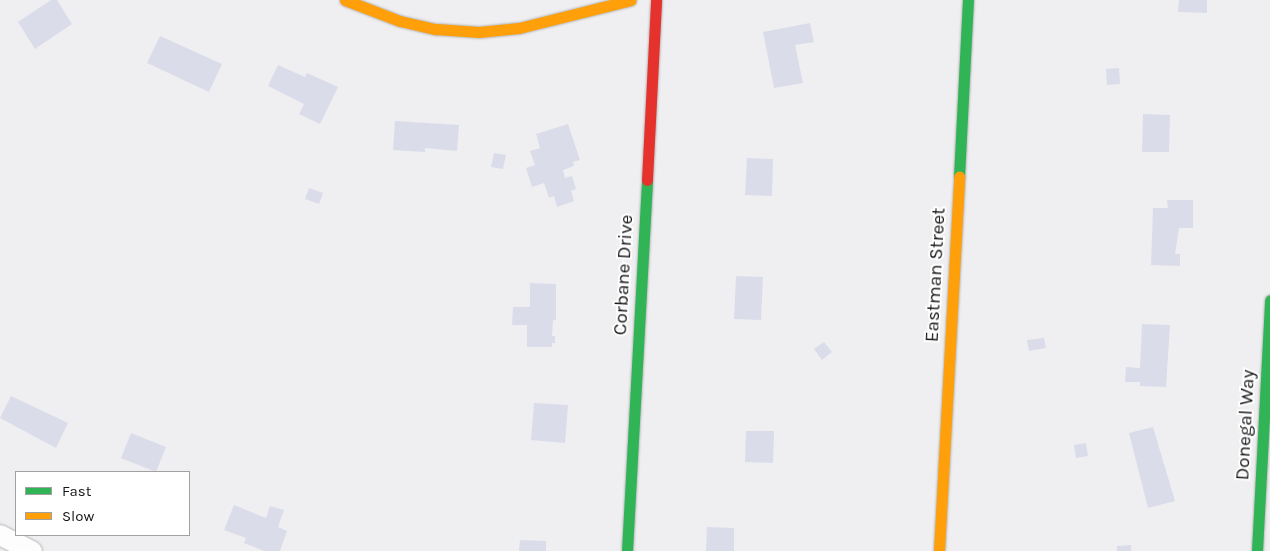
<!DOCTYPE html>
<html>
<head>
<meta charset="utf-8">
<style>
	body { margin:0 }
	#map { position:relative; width:1270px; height:551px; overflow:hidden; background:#efeff1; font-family:Karla,sans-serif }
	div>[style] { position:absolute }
	.building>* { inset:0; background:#dadcea }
	.roads { filter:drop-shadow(0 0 1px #b7b7b9) drop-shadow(0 0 1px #b7b7b9) }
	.street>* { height:20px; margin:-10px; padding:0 10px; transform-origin:10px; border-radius:10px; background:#fdfdfd }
	.fast>* { height:11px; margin:-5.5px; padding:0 5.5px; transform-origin:5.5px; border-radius:5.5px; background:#30b455 }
	.slow>* { height:11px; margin:-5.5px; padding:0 5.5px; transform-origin:5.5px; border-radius:5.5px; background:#ff9f0a }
	.jam>* { height:11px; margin:-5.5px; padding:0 5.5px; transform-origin:5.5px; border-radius:5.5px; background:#e5322d }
	span { translate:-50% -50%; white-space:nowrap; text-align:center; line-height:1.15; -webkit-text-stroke:4px #fff; paint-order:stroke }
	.street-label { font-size:19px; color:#151516 }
	.legend { position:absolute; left:15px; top:471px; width:175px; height:65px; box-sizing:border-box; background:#fff; border:1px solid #a1a1a2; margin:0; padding:6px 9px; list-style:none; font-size:15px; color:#151516 }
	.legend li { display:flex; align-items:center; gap:10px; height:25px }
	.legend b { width:25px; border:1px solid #a1a1a2 }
</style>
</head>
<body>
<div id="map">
	<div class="building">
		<div style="clip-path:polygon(51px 0,57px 0,72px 24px,35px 49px,18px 22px)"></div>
		<div style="clip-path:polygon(1179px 0,1207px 0,1207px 13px,1178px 12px)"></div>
		<div style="clip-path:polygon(810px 23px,814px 42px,795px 45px,803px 83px,774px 88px,763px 32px)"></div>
		<div style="clip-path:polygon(160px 36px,222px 64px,209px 92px,147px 63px)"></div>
		<div style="clip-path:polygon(278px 65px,305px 77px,307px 73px,338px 87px,320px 124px,299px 114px,304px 104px,268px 86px)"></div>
		<div style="clip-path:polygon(1119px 68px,1120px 84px,1107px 85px,1106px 69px)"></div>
		<div style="clip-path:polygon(1143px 114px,1170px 115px,1169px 152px,1142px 152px)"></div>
		<div style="clip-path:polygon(395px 121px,459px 125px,457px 151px,425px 148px,425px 152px,393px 150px)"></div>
		<div style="clip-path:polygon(568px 124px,580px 160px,573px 162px,574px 166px,563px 170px,565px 178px,572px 176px,576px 189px,571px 191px,574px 201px,557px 207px,554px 196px,549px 198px,544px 183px,532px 187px,526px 168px,535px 165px,530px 151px,540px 148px,536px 134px)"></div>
		<div style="clip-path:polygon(494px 153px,506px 155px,503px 169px,491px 167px)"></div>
		<div style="clip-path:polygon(747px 158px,773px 159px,772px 196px,745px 195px)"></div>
		<div style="clip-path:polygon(309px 188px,323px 193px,319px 204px,305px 199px)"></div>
		<div style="clip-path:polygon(1167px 200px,1193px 200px,1193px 228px,1179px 228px,1175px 254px,1180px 254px,1180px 266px,1151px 265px,1153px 208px,1168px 208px)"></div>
		<div style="clip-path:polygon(736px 276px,763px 277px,761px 320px,734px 319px)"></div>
		<div style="clip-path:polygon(530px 283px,556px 284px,556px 320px,553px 320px,552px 336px,555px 336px,555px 343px,552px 343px,552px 347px,527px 347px,527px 325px,512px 325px,513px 307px,530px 307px)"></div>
		<div style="clip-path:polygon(1142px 324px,1170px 325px,1166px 387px,1140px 386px,1140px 382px,1125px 382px,1126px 367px,1140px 368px)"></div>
		<div style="clip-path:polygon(1044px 338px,1046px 348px,1029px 351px,1027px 340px)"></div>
		<div style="clip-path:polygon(824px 342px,832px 352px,822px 360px,814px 349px)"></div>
		<div style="clip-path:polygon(11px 396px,68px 423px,56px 448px,0 418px)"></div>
		<div style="clip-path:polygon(534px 403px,568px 405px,565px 443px,531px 440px)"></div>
		<div style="clip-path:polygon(1153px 427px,1175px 501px,1148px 508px,1129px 433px)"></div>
		<div style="clip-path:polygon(746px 431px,774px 431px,773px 463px,745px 462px)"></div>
		<div style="clip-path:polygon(131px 433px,166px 447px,156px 472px,121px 458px)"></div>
		<div style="clip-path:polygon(1086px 443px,1088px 456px,1076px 458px,1074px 445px)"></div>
		<div style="clip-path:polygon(234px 505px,266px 518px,270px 506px,284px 510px,278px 527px,287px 531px,280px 551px,264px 551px,244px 543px,246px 538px,224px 530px)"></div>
		<div style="clip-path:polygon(707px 527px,734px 528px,734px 551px,706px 551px)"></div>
		<div style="clip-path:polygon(520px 540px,546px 541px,546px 551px,519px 551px)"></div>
		<div style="clip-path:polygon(1131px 545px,1131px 551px,1117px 551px,1117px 546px)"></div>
	</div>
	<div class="roads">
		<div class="street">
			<div style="left:0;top:535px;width:36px;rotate:27deg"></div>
		</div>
		<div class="fast">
			<div style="left:959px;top:177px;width:177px;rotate:-87.1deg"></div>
			<div style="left:627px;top:551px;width:372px;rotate:-86.9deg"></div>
			<div style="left:1257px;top:551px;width:251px;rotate:-87deg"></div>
		</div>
		<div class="slow">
			<div style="left:345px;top:0;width:59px;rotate:20.9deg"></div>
			<div style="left:400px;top:21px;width:37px;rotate:13deg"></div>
			<div style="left:436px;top:29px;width:43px;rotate:4deg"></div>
			<div style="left:479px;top:32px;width:40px;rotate:-5.7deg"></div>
			<div style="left:519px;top:28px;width:115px;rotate:-14deg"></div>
			<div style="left:939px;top:551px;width:375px;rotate:-86.9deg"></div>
		</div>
		<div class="jam">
			<div style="left:647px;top:180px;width:180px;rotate:-87.1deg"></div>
		</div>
	</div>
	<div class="street-label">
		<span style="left:624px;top:275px;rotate:-87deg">Corbane Drive</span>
		<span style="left:936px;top:275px;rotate:-87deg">Eastman Street</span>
		<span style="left:1246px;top:425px;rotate:-87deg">Donegal Way</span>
	</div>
	<ul class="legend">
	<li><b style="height:6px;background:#30b455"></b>Fast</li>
	<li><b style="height:6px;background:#ff9f0a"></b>Slow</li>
	</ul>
</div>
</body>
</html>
